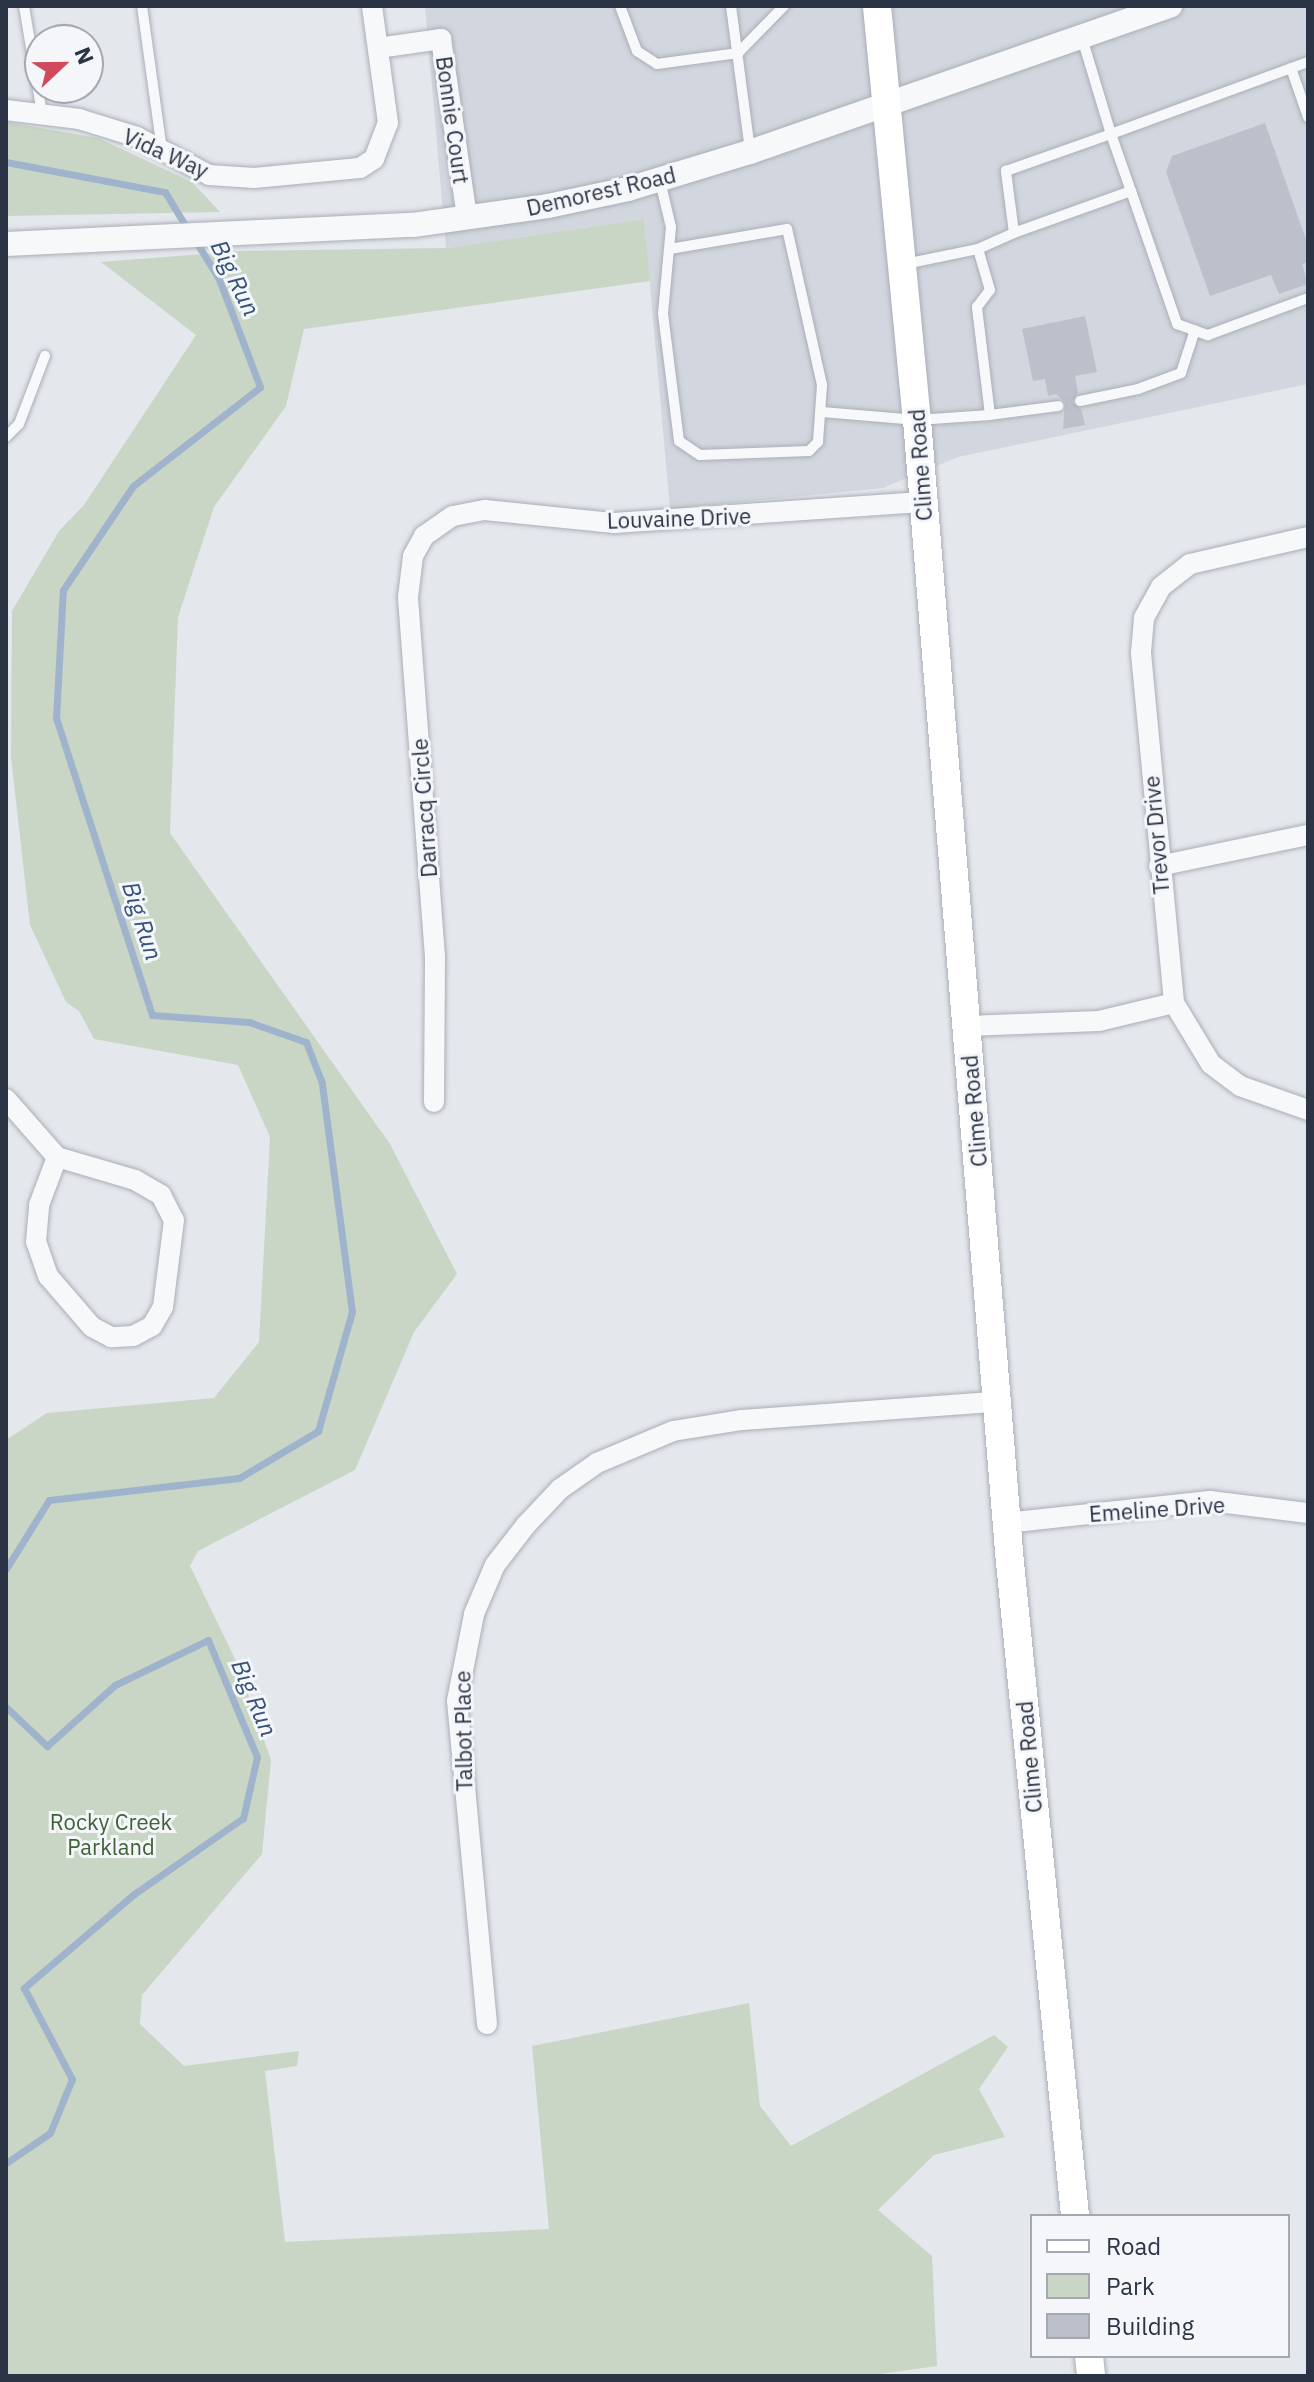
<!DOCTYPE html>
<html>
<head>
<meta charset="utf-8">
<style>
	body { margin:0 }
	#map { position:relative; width:1314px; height:2382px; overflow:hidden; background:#e4e7ec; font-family:"IBM Plex Sans",sans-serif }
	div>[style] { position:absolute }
	.built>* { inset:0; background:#d2d6de }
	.green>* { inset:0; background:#c9d6c5 }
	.stream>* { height:7px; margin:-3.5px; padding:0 3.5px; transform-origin:3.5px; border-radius:3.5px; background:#9fb4cc }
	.building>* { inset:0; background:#bbc0ca }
	.roads { filter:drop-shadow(0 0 2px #a9aeb7) drop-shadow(0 0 2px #a9aeb7) }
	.service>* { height:10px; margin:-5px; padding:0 5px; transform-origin:5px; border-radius:5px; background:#f7f8fa }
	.minor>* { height:20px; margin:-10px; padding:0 10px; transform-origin:10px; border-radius:10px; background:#f7f8fa }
	.tertiary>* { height:24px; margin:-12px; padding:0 12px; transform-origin:12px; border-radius:12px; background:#f7f8fa }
	.secondary>* { height:28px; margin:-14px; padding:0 14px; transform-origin:14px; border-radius:14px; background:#fff }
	span { translate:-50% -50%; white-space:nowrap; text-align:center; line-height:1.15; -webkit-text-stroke:6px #f4f6f9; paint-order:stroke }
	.street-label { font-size:22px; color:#2b3445 }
	.park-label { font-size:22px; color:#3f6138 }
	.water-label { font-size:24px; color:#34527a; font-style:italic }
	.frame { position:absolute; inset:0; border:8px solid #2b3445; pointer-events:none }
	.legend { position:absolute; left:1030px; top:2214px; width:260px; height:144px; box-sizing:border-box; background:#f4f6f9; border:2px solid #a4a8b1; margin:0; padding:10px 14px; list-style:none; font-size:24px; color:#2b3445 }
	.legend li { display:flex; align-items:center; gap:16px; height:40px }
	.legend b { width:40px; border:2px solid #a4a8b1 }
	.north { position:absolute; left:24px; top:24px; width:80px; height:80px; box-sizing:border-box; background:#f4f6f9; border:2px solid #a4a8b1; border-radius:50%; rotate:68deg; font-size:22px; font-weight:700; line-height:32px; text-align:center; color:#2b3445 }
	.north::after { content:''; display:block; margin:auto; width:28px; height:36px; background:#d1495b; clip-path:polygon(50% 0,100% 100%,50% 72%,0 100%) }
</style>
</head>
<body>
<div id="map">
	<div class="built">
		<div style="clip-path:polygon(425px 6px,1308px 6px,1308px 384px,958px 457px,883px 488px,670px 509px,644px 219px,446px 248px)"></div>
	</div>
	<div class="green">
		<div style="clip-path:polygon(6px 122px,98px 138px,192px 182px,220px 212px,6px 216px)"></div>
		<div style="clip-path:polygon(644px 219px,650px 281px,304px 329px,286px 406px,214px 507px,178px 617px,170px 833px,390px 1144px,457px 1274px,414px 1332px,355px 1470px,198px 1551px,190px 1566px,237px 1663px,271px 1760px,262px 1854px,142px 1995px,140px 2024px,184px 2066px,299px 2051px,297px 2066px,265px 2071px,285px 2242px,549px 2229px,532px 2046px,749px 2003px,760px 2106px,791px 2146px,994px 2035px,1008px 2047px,979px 2089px,1005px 2137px,934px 2155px,878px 2210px,932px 2256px,937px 2366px,866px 2376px,6px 2376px,6px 1440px,47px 1413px,214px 1398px,259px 1342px,270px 1137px,238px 1065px,94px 1039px,79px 1011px,66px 1002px,30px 925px,11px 757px,12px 611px,59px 531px,84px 505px,196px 335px,101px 262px,241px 251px,446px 248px)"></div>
	</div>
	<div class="stream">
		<div style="left:6px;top:162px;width:162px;rotate:10.7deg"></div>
		<div style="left:165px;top:192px;width:44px;rotate:58.8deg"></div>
		<div style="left:6px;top:1569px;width:81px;rotate:-58.1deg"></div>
		<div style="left:49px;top:1500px;width:191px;rotate:-6.6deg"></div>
		<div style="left:239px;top:1478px;width:92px;rotate:-30.7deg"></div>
		<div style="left:318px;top:1431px;width:124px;rotate:-74.1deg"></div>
		<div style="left:352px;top:1312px;width:231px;rotate:-97.5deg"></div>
		<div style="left:322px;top:1083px;width:44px;rotate:-111.3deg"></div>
		<div style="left:306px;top:1042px;width:60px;rotate:-160.7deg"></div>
		<div style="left:249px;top:1022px;width:97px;rotate:-175.9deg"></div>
		<div style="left:152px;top:1015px;width:312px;rotate:-107.9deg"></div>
		<div style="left:56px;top:718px;width:128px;rotate:-86.9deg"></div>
		<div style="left:63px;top:590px;width:125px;rotate:-56.1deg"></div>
		<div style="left:133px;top:486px;width:161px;rotate:-37.9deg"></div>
		<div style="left:260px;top:387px;width:116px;rotate:-110.8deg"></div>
		<div style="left:219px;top:279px;width:46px;rotate:-121.6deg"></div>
		<div style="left:6px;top:1707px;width:57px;rotate:43.6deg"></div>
		<div style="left:47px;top:1746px;width:91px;rotate:-41.9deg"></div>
		<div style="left:115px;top:1685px;width:103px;rotate:-25.8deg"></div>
		<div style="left:208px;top:1640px;width:127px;rotate:67.3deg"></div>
		<div style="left:257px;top:1757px;width:63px;rotate:102.9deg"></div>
		<div style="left:243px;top:1818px;width:133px;rotate:145.1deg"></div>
		<div style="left:134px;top:1894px;width:145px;rotate:139.5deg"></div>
		<div style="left:24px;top:1988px;width:103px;rotate:62.2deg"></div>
		<div style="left:72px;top:2079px;width:58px;rotate:112.2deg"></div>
		<div style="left:50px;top:2133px;width:53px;rotate:145.7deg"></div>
	</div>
	<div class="building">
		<div style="clip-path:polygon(1265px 123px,1308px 245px,1308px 262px,1302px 264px,1308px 284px,1279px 294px,1271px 275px,1210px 296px,1166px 172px,1172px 156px)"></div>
		<div style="clip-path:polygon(1085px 316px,1097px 372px,1075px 376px,1078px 393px,1072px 402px,1081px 409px,1085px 425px,1063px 429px,1065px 402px,1056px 394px,1048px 396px,1045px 379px,1033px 381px,1022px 329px)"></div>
	</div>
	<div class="roads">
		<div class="service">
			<div style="left:24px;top:6px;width:109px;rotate:80.5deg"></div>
			<div style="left:142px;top:6px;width:146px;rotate:82.1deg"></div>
			<div style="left:620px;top:6px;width:48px;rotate:69.3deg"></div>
			<div style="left:637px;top:51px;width:24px;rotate:33deg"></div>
			<div style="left:657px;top:64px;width:82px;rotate:-7.7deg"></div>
			<div style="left:738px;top:53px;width:66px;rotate:-45.6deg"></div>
			<div style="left:731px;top:6px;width:146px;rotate:82.5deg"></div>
			<div style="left:1082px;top:38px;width:100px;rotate:73.2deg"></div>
			<div style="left:1111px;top:134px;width:210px;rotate:-20.1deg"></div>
			<div style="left:1291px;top:68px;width:52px;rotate:70.9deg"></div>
			<div style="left:660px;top:181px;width:47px;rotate:76.6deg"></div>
			<div style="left:671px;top:227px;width:87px;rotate:95.3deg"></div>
			<div style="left:663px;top:314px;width:128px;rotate:82.8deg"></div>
			<div style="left:679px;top:441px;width:25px;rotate:34deg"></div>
			<div style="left:700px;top:455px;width:109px;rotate:-2.1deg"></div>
			<div style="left:809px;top:451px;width:13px;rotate:-45deg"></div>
			<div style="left:818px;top:442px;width:57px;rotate:-86deg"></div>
			<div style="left:822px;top:385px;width:160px;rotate:-102.6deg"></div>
			<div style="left:787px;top:229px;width:119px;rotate:170.3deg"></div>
			<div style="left:1131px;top:191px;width:124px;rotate:160.3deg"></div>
			<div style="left:1014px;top:233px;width:63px;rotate:-97.4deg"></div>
			<div style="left:1006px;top:171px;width:111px;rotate:-19.4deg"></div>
			<div style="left:1111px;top:134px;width:60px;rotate:70.7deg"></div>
			<div style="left:1131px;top:191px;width:141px;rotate:70.9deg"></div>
			<div style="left:1177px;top:324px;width:33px;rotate:20deg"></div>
			<div style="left:1208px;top:335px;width:107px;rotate:-20.3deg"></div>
			<div style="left:905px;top:264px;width:75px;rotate:-11.6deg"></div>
			<div style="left:978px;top:249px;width:39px;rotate:-24deg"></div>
			<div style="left:1080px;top:401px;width:59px;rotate:-11.7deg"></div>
			<div style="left:1138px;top:389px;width:46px;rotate:-20.4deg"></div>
			<div style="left:1181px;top:373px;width:45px;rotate:-72deg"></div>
			<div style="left:822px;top:412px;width:95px;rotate:4.8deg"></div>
			<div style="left:917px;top:420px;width:73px;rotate:-3.9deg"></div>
			<div style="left:990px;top:415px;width:109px;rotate:-96.9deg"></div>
			<div style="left:977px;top:307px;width:21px;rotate:-53deg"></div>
			<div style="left:990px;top:290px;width:43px;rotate:-106.3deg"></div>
			<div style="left:990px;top:415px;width:69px;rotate:-7.5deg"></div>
			<div style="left:6px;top:437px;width:18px;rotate:-45deg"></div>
			<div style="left:19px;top:424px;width:73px;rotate:-69.1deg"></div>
		</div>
		<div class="minor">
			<div style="left:378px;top:48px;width:64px;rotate:-8.1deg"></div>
			<div style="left:441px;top:39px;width:180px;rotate:81.7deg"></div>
			<div style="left:6px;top:110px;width:74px;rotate:7deg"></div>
			<div style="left:79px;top:119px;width:61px;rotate:17.2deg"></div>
			<div style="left:137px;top:137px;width:81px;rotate:27.8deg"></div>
			<div style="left:209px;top:175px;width:45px;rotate:3.8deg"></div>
			<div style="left:254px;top:178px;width:106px;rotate:-5.4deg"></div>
			<div style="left:360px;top:168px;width:17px;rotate:-33deg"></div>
			<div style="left:374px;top:159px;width:39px;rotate:-69deg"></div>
			<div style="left:388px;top:123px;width:118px;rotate:-97.8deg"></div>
			<div style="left:1308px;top:537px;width:121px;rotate:167.1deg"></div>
			<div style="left:1190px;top:564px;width:37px;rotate:142deg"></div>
			<div style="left:1161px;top:587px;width:35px;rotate:119deg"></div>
			<div style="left:1144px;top:618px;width:35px;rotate:95deg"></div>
			<div style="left:1141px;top:653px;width:352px;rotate:84.6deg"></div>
			<div style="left:1174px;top:1003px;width:71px;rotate:58.8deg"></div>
			<div style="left:1211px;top:1064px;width:36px;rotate:37deg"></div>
			<div style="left:1240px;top:1086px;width:72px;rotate:19.4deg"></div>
			<div style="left:1159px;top:866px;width:152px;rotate:-11.8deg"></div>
			<div style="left:967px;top:1026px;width:132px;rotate:-2.2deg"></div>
			<div style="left:1099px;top:1021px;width:77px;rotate:-13.5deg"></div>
			<div style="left:6px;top:1099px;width:77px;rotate:48.7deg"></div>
			<div style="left:57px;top:1157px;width:81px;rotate:16.4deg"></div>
			<div style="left:135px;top:1180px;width:30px;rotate:30deg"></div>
			<div style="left:161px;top:1195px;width:28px;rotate:63deg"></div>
			<div style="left:174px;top:1220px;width:88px;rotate:97.2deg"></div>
			<div style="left:163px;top:1307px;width:22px;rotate:120deg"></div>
			<div style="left:152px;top:1326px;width:21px;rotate:152deg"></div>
			<div style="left:133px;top:1336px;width:22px;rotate:177deg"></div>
			<div style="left:111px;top:1337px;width:21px;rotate:-152deg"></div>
			<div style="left:92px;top:1327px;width:67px;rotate:-130.8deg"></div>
			<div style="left:48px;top:1276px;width:36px;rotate:-109deg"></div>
			<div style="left:36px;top:1242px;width:37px;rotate:-85deg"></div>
			<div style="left:39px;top:1205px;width:51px;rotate:-69.4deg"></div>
			<div style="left:434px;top:1102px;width:145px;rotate:-89.6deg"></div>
			<div style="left:435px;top:957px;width:361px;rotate:-94.3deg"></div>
			<div style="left:408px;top:597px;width:41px;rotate:-83deg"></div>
			<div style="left:413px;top:556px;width:23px;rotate:-61deg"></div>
			<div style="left:424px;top:536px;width:35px;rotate:-35deg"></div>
			<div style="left:453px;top:516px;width:33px;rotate:-11deg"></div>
			<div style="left:485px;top:510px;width:130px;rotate:5.8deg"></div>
			<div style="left:614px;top:523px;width:309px;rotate:-3.9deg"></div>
			<div style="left:1006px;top:1523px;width:205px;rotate:-6.2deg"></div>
			<div style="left:1210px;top:1501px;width:99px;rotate:7deg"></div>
			<div style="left:487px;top:2024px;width:324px;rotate:-95.3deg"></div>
			<div style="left:457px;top:1701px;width:89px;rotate:-78.9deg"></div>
			<div style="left:474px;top:1614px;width:53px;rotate:-66.8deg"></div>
			<div style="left:495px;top:1565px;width:51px;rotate:-52.2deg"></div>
			<div style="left:526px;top:1525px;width:50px;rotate:-46.6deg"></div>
			<div style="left:560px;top:1489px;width:45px;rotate:-35.1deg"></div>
			<div style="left:597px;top:1463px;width:82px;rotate:-22.8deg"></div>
			<div style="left:673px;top:1431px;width:70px;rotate:-9.1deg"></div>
			<div style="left:742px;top:1420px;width:255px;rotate:-4.1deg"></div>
		</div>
		<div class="tertiary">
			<div style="left:6px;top:244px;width:407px;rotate:-2.7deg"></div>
			<div style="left:413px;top:225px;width:136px;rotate:-8deg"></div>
			<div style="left:548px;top:206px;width:82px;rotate:-12deg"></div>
			<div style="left:628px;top:189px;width:127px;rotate:-16.9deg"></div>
			<div style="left:750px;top:152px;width:445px;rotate:-19.2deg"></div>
		</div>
		<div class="secondary">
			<div style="left:877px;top:6px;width:416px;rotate:84.5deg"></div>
			<div style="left:917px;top:420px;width:1136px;rotate:85.35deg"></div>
			<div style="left:1009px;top:1552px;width:667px;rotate:84.32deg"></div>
			<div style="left:1089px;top:2356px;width:20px;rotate:84deg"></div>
		</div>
	</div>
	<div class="street-label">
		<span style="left:453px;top:120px;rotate:82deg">Bonnie Court</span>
		<span style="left:166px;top:153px;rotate:24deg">Vida Way</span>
		<span style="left:601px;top:191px;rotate:-13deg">Demorest Road</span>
		<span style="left:920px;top:465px;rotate:-94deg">Clime Road</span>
		<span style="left:679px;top:518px;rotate:-2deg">Louvaine Drive</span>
		<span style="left:424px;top:808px;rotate:-94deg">Darracq Circle</span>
		<span style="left:1156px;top:835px;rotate:-95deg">Trevor Drive</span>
		<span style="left:974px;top:1111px;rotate:-95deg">Clime Road</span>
		<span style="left:1157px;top:1509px;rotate:-4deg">Emeline Drive</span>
		<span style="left:463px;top:1731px;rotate:-91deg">Talbot Place</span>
		<span style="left:1029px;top:1757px;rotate:-95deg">Clime Road</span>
	</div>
	<div class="park-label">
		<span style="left:111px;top:1834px">Rocky Creek<br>Parkland</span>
	</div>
	<div class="water-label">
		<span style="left:235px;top:278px;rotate:64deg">Big Run</span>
		<span style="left:142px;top:921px;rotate:72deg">Big Run</span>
		<span style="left:254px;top:1698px;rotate:67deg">Big Run</span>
	</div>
	<div class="frame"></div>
	<ul class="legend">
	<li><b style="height:10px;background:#fff"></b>Road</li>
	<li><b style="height:22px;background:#c9d6c5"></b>Park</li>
	<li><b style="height:22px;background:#bbc0ca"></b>Building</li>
	</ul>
	<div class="north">N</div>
</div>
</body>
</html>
